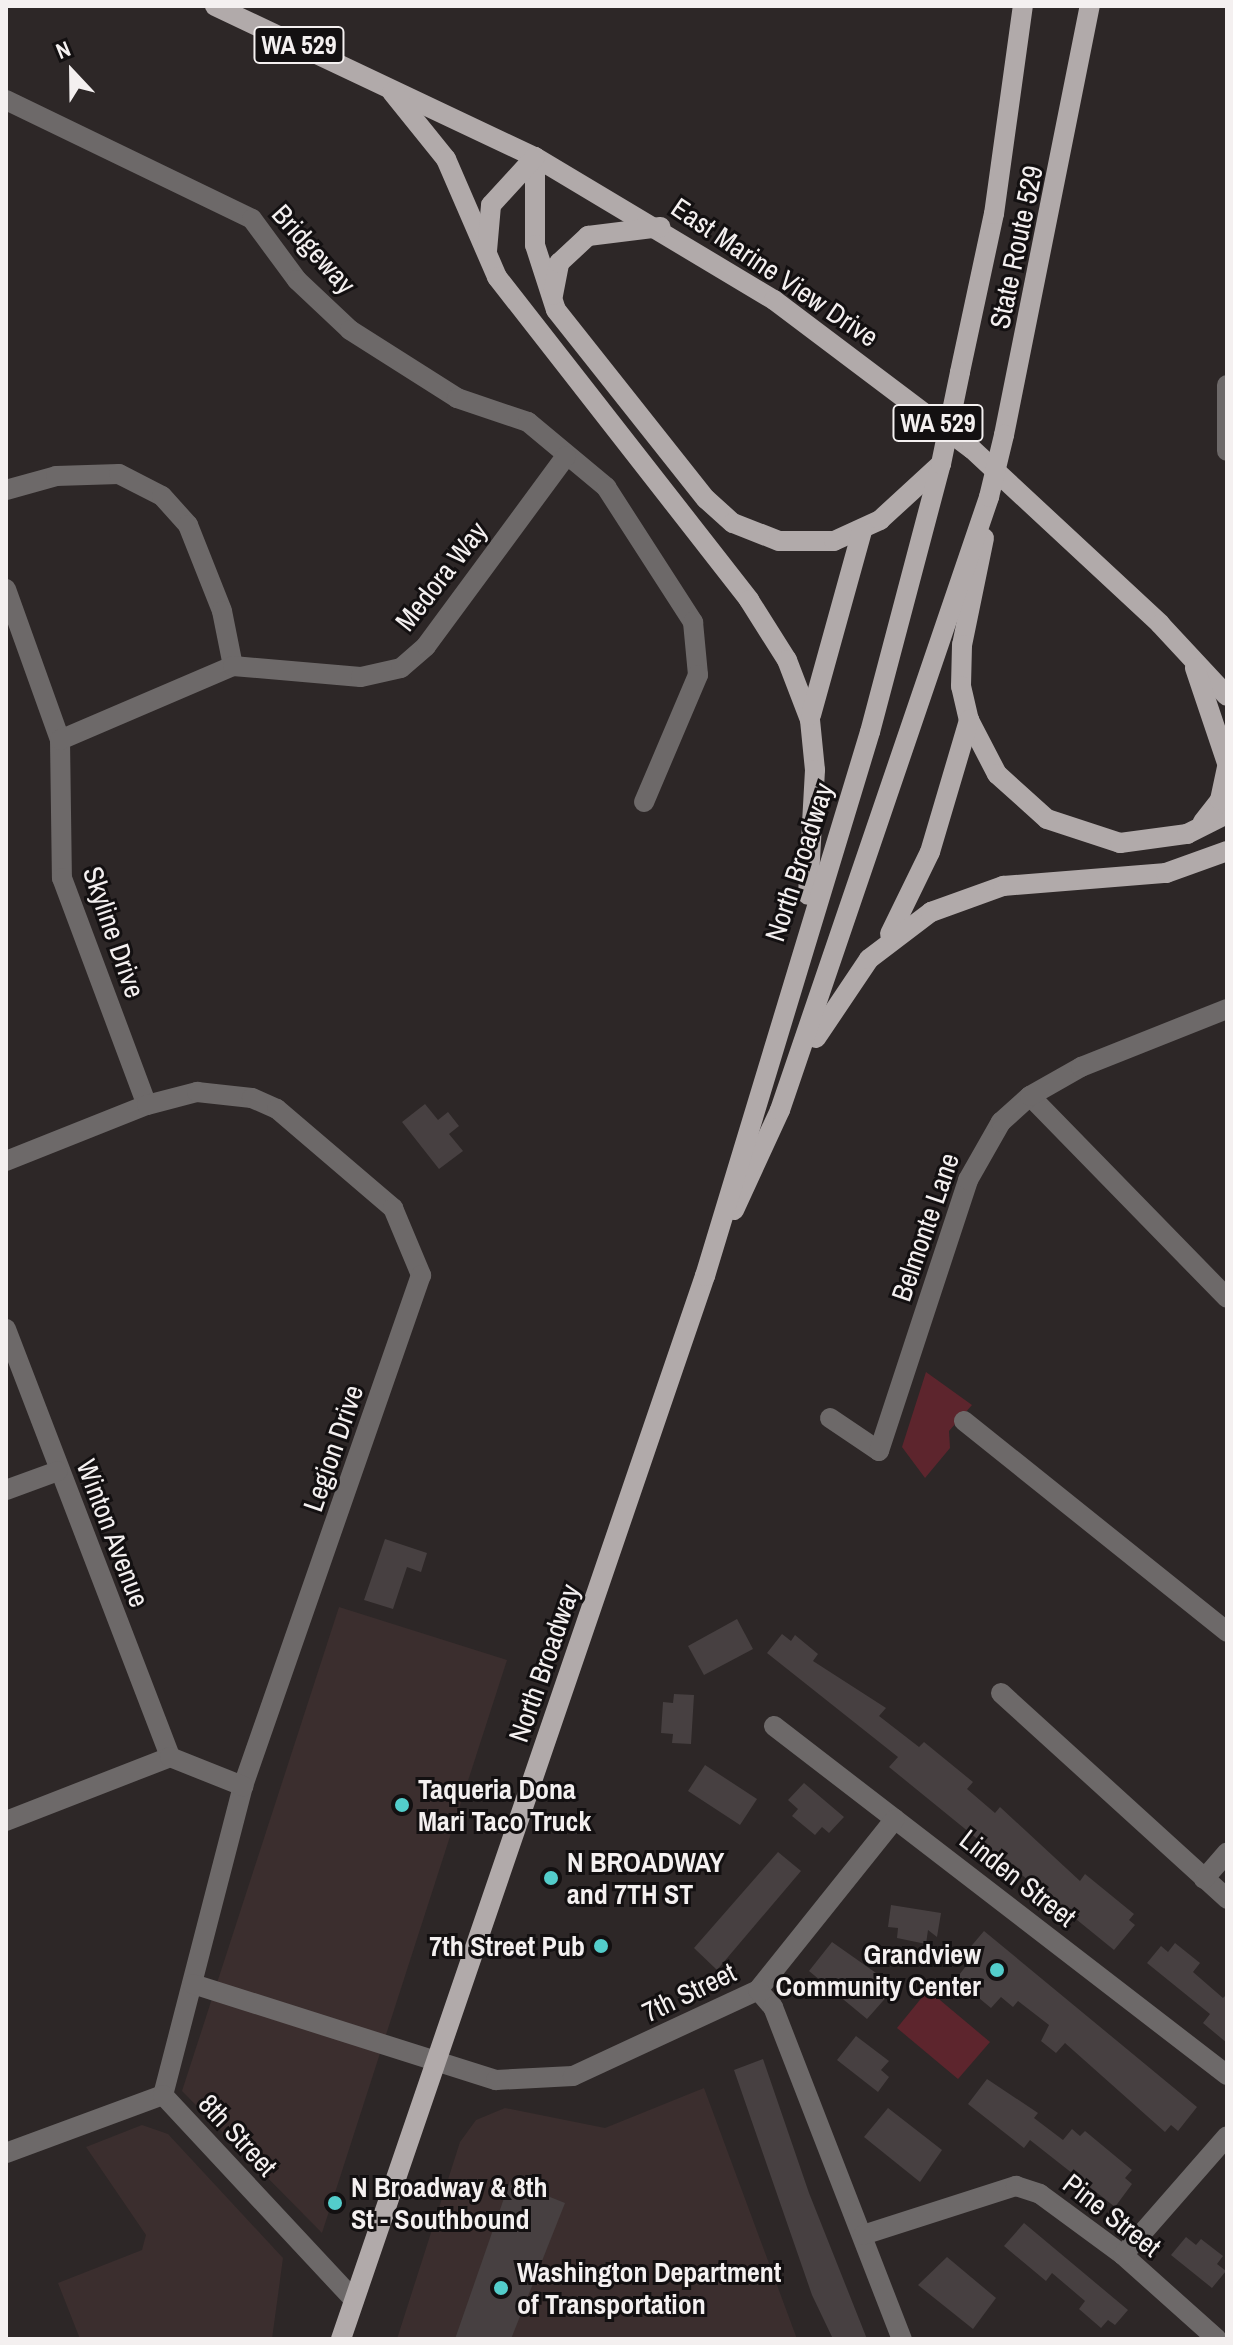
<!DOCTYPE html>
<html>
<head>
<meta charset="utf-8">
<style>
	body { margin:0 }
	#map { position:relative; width:1233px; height:2345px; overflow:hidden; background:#2d2727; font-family:"Archivo Narrow",sans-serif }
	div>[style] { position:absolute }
	.built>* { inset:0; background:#3b2e2e }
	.green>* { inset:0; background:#5d252d }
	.building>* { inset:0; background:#474041 }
	.minor>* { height:20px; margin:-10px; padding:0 10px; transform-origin:10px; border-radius:10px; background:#6d6969 }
	.major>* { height:20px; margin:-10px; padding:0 10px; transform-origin:10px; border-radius:10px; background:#b1aaaa }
	.major-bridge>* { height:20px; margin:-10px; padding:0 10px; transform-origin:10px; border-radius:10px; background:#b1aaaa }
	.dots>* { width:22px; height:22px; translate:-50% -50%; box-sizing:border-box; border:4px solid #131011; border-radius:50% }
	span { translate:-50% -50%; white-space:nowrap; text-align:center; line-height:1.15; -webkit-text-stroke:6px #131011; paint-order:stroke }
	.shield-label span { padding:2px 6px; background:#131011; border:2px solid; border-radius:6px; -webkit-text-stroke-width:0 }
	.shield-label { font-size:26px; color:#f4f0f0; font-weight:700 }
	.street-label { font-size:28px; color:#f4f0f0 }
	.poi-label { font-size:28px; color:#f4f0f0; font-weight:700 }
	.left { translate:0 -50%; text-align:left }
	.right { translate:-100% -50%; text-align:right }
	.frame { position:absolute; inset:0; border:8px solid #f4f0f0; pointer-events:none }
	.north { position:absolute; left:32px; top:32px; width:80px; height:80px; -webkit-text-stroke:6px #131011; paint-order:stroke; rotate:338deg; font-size:22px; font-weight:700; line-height:32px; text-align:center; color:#f4f0f0 }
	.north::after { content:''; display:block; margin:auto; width:28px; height:36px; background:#f4f0f0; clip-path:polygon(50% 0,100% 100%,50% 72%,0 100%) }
</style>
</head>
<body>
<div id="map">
	<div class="built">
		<div style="clip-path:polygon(339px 1607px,507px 1660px,322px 2233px,182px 2091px)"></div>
		<div style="clip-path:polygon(704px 2088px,797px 2339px,397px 2339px,460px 2142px,476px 2120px,505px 2108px,605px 2128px)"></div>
		<div style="clip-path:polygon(142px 2125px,168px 2134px,283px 2258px,272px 2339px,80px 2339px,58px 2283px,142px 2250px,146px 2235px,86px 2147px)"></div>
	</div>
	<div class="green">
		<div style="clip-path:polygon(926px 1372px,972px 1405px,949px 1431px,950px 1448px,925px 1478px,902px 1447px)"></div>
		<div style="clip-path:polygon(928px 1990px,990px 2042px,958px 2079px,897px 2028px)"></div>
	</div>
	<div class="building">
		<div style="clip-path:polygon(425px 1104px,438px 1120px,448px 1112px,459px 1126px,449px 1134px,463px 1151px,439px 1169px,402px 1122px)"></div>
		<div style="clip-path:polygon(385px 1539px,427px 1553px,421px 1572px,407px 1567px,393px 1609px,364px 1600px)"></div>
		<div style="clip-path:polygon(737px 1619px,753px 1649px,704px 1675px,688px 1646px)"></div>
		<div style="clip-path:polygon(782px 1634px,791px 1641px,795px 1635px,818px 1654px,813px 1661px,886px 1708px,879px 1716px,919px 1747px,924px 1742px,973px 1782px,967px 1789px,995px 1813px,1000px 1807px,1080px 1881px,1085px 1874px,1134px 1914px,1129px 1920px,1135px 1925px,1114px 1950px,889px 1767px,898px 1757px,767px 1653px)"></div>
		<div style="clip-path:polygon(674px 1694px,694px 1695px,691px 1744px,672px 1743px,673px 1734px,661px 1733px,663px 1702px,673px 1703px)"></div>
		<div style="clip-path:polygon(705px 1765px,757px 1799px,740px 1825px,688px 1791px)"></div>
		<div style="clip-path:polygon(804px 1783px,844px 1817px,829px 1833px,822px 1827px,815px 1835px,792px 1816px,798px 1809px,788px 1800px)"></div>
		<div style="clip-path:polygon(778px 1852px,801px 1871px,717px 1970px,694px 1948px)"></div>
		<div style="clip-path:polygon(891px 1905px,941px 1913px,937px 1937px,928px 1930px,926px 1944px,897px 1938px,898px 1928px,888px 1927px)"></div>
		<div style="clip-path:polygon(984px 1931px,1197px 2107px,1178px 2131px,1171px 2125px,1165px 2132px,1065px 2043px,1056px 2053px,1041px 2041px,1049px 2025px,1018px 2001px,1013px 2007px,1001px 1997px,991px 2008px,956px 1979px,969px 1962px,962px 1957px)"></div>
		<div style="clip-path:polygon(832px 1942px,886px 1980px,881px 1985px,890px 1993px,867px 2019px,809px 1971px)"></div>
		<div style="clip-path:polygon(1175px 1943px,1200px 1963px,1193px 1972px,1223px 1998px,1227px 1994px,1227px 2043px,1203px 2023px,1210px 2014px,1147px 1963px,1161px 1946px,1168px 1952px)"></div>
		<div style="clip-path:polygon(856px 2036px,889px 2061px,881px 2070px,889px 2077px,878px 2092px,837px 2060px)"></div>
		<div style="clip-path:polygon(763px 2059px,809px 2193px,867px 2339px,833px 2339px,812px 2295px,734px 2070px)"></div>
		<div style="clip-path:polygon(987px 2079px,1038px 2113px,1034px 2118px,1063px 2140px,1072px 2129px,1080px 2136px,1085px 2131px,1132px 2170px,1125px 2178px,1132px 2184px,1115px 2207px,1030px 2140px,1024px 2148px,968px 2104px)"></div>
		<div style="clip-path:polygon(888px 2108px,942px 2150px,920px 2182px,864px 2137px)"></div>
		<div style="clip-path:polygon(510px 2181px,565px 2203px,511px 2339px,455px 2339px)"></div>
		<div style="clip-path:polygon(1024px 2223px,1128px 2310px,1115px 2325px,1108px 2320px,1101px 2328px,1079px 2309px,1085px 2301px,1052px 2273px,1046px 2281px,1004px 2246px)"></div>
		<div style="clip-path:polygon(1186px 2237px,1196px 2245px,1201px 2239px,1223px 2256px,1217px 2264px,1226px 2271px,1212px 2288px,1171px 2255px)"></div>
		<div style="clip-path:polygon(947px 2257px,996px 2298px,973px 2329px,918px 2285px)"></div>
	</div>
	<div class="minor">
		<div style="left:6px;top:100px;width:273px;rotate:25.8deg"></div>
		<div style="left:252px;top:219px;width:76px;rotate:53.6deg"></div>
		<div style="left:297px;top:280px;width:73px;rotate:43.3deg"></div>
		<div style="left:350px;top:330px;width:127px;rotate:32.4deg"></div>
		<div style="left:457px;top:398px;width:75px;rotate:18.7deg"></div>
		<div style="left:528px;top:422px;width:102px;rotate:39.8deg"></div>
		<div style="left:606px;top:487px;width:161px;rotate:57.2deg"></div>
		<div style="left:693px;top:622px;width:53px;rotate:84.6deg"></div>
		<div style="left:698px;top:675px;width:138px;rotate:113deg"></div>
		<div style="left:1227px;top:385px;width:66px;rotate:90deg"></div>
		<div style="left:6px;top:490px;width:52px;rotate:-15.6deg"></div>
		<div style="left:56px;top:476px;width:63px;rotate:-1.8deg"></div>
		<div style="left:119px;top:474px;width:48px;rotate:27.1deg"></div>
		<div style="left:162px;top:496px;width:39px;rotate:48deg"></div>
		<div style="left:188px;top:525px;width:92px;rotate:68.4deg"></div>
		<div style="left:222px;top:611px;width:56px;rotate:78.7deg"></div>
		<div style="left:6px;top:589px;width:160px;rotate:70.3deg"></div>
		<div style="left:60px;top:740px;width:138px;rotate:89.2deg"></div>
		<div style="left:62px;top:878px;width:242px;rotate:69.5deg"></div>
		<div style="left:60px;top:740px;width:188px;rotate:-23.2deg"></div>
		<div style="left:233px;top:666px;width:128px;rotate:4.9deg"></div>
		<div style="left:361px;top:677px;width:41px;rotate:-12.7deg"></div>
		<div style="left:401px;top:668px;width:33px;rotate:-41deg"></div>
		<div style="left:426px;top:646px;width:236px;rotate:-53.6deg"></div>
		<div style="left:1030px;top:1096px;width:282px;rotate:45.7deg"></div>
		<div style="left:6px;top:1161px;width:152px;rotate:-21.7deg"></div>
		<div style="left:147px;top:1105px;width:52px;rotate:-14.6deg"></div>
		<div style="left:197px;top:1092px;width:55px;rotate:6.2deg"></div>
		<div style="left:252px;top:1098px;width:27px;rotate:24deg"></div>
		<div style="left:277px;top:1109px;width:153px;rotate:40.5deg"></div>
		<div style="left:393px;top:1208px;width:73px;rotate:67.3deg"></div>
		<div style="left:421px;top:1275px;width:541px;rotate:109.21deg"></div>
		<div style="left:243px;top:1786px;width:319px;rotate:104.5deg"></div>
		<div style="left:6px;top:1329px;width:458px;rotate:69deg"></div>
		<div style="left:830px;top:1418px;width:59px;rotate:34deg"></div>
		<div style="left:879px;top:1451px;width:285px;rotate:-71.8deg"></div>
		<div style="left:968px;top:1180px;width:67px;rotate:-60.4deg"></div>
		<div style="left:1001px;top:1122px;width:39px;rotate:-42deg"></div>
		<div style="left:1030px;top:1096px;width:59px;rotate:-29.6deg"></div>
		<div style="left:1081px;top:1067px;width:157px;rotate:-21.7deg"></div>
		<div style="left:964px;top:1421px;width:337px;rotate:38.7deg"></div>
		<div style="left:6px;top:1490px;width:55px;rotate:-20.1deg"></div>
		<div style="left:1001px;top:1693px;width:306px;rotate:42.3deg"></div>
		<div style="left:774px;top:1726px;width:572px;rotate:37.61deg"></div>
		<div style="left:6px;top:1821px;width:176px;rotate:-21.3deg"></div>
		<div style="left:170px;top:1757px;width:79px;rotate:21.7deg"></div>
		<div style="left:1204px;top:1879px;width:35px;rotate:-49deg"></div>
		<div style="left:193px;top:1984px;width:318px;rotate:17.6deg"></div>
		<div style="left:496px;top:2080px;width:77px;rotate:-3deg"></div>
		<div style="left:573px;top:2076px;width:204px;rotate:-24.9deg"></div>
		<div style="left:758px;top:1990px;width:219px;rotate:-51.3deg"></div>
		<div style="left:758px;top:1990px;width:23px;rotate:49deg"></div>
		<div style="left:773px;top:2007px;width:356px;rotate:68.8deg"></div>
		<div style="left:6px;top:2153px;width:167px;rotate:-20.3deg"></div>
		<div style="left:163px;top:2095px;width:280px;rotate:47deg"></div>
		<div style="left:863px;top:2235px;width:161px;rotate:-17.8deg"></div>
		<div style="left:1016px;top:2186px;width:25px;rotate:18deg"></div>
		<div style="left:1040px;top:2194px;width:103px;rotate:36.3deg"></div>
		<div style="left:1123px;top:2255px;width:126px;rotate:41.8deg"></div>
		<div style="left:1123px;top:2255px;width:158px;rotate:-48.8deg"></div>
	</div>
	<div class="major">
		<div style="left:215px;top:6px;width:354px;rotate:25.3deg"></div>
		<div style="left:535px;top:157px;width:279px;rotate:30.9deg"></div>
		<div style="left:774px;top:300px;width:248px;rotate:37deg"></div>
		<div style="left:972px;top:449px;width:257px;rotate:42.9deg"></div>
		<div style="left:1160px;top:624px;width:98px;rotate:47.1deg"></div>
		<div style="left:392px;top:92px;width:86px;rotate:51.1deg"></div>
		<div style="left:446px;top:159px;width:129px;rotate:66.6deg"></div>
		<div style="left:497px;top:277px;width:410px;rotate:52deg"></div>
		<div style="left:749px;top:600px;width:71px;rotate:57.7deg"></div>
		<div style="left:787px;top:660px;width:64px;rotate:69deg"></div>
		<div style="left:810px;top:720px;width:50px;rotate:84.3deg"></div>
		<div style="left:815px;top:770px;width:125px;rotate:93.2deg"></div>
		<div style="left:535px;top:157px;width:88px;rotate:90deg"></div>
		<div style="left:535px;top:245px;width:68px;rotate:72.1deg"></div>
		<div style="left:556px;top:310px;width:241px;rotate:51.6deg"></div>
		<div style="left:706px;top:499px;width:36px;rotate:42deg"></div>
		<div style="left:733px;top:523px;width:49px;rotate:21.4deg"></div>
		<div style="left:779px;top:541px;width:55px"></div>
		<div style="left:834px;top:541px;width:51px;rotate:-24.5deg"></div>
		<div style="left:880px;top:520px;width:83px;rotate:-42.6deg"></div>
		<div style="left:487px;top:251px;width:46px;rotate:-85deg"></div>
		<div style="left:491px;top:205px;width:65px;rotate:-47.5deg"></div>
		<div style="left:553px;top:295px;width:33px;rotate:-79deg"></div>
		<div style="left:559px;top:263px;width:40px;rotate:-43deg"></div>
		<div style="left:588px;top:236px;width:73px;rotate:-7.1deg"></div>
		<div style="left:960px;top:372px;width:162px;rotate:-77.9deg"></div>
		<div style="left:994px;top:214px;width:210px;rotate:-82.1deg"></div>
		<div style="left:1004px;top:435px;width:438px;rotate:-78.7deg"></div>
		<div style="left:984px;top:538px;width:109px;rotate:101.6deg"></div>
		<div style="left:962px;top:645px;width:41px;rotate:91.4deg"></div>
		<div style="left:961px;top:686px;width:35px;rotate:77deg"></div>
		<div style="left:969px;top:720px;width:61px;rotate:62.6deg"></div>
		<div style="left:997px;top:774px;width:67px;rotate:42deg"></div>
		<div style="left:1047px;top:819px;width:77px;rotate:18.2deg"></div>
		<div style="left:1120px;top:843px;width:68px;rotate:-7.7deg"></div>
		<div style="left:1187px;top:834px;width:45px;rotate:-26.6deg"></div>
		<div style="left:1195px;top:668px;width:100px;rotate:71.4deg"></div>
		<div style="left:811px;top:715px;width:191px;rotate:-74.5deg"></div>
		<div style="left:1203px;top:822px;width:28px;rotate:-52deg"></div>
		<div style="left:1220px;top:800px;width:33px;rotate:-78deg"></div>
		<div style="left:890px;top:934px;width:91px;rotate:-64deg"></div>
		<div style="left:930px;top:852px;width:138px;rotate:-73.5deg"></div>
		<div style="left:816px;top:1038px;width:95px;rotate:-56.1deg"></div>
		<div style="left:869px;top:959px;width:78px;rotate:-37.2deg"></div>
		<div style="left:931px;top:912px;width:77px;rotate:-19.9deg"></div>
		<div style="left:1003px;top:886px;width:164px;rotate:-4.6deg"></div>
		<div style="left:1166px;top:873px;width:65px;rotate:-19.8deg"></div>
		<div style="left:734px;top:1210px;width:110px;rotate:-65.3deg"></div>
		<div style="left:780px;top:1110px;width:648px;rotate:-71.17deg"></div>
		<div style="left:341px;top:2339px;width:1124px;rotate:-71.1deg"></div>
		<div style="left:705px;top:1276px;width:568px;rotate:-73.13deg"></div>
		<div style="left:870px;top:732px;width:277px;rotate:-75.2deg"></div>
	</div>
	<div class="major-bridge">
		<div style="left:941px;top:464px;width:94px;rotate:-78.3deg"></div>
		<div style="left:989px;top:497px;width:64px;rotate:-76.4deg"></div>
	</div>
	<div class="dots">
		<div style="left:402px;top:1805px;background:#53cdcb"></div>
		<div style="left:551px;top:1878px;background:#53cdcb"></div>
		<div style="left:601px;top:1946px;background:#53cdcb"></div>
		<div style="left:997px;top:1970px;background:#53cdcb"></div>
		<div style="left:335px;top:2203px;background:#53cdcb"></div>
		<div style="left:501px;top:2288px;background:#53cdcb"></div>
	</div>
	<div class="shield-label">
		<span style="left:299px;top:45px">WA 529</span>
		<span style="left:938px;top:423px">WA 529</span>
	</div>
	<div class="street-label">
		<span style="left:1016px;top:247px;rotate:-78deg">State Route 529</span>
		<span style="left:314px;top:249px;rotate:48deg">Bridgeway</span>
		<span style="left:775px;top:272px;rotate:34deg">East Marine View Drive</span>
		<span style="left:441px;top:576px;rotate:-52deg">Medora Way</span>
		<span style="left:799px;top:862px;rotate:-72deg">North Broadway</span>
		<span style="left:114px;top:932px;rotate:71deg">Skyline Drive</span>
		<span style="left:925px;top:1227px;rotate:-71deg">Belmonte Lane</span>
		<span style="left:333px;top:1448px;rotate:-71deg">Legion Drive</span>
		<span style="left:113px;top:1533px;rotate:69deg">Winton Avenue</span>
		<span style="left:544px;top:1663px;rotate:-71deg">North Broadway</span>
		<span style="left:1018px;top:1878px;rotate:38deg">Linden Street</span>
		<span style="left:689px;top:1992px;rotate:-26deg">7th Street</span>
		<span style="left:238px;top:2135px;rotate:47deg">8th Street</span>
		<span style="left:1112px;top:2215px;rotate:38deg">Pine Street</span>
	</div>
	<div class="poi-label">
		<span class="left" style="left:418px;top:1805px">Taqueria Dona<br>Mari Taco Truck</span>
		<span class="left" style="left:567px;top:1878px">N BROADWAY<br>and 7TH ST</span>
		<span class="right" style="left:585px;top:1946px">7th Street Pub</span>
		<span class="right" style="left:981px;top:1970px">Grandview<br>Community Center</span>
		<span class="left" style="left:351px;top:2203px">N Broadway &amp; 8th<br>St - Southbound</span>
		<span class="left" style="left:517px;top:2288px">Washington Department<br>of Transportation</span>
	</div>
	<div class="frame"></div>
	<div class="north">N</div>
</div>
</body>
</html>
